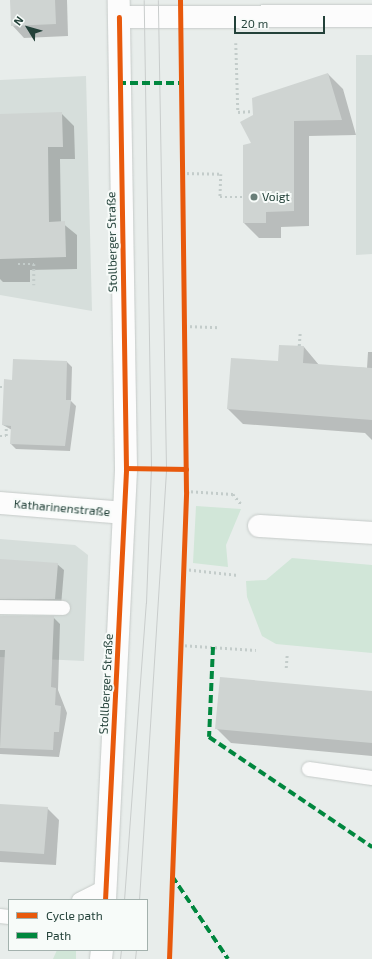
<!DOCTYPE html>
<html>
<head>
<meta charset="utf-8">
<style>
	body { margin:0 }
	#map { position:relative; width:372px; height:959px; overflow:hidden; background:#e8edeb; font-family:"Exo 2",sans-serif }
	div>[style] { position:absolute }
	.built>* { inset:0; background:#d6dedb }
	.green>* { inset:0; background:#d1e6d8 }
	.shadow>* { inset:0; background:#0003 }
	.building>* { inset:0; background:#cfd4d2 }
	.path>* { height:2.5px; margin-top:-1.25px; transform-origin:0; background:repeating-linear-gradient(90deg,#c3ccca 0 2px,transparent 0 5px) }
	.roads { filter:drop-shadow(0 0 1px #c5cac8) drop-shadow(0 0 1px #c5cac8) }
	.service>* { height:14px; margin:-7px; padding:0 7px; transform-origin:7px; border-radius:7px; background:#fcfcfc }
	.minor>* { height:22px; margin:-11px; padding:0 11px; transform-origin:11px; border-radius:11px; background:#fcfcfc }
	.tram>* { height:1px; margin:-0.5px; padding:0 0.5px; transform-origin:0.5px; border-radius:0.5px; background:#c9cdcc }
	.quiet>* { height:4px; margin-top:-2px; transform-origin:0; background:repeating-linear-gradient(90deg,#00873e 0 8px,transparent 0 12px) }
	.cycleway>* { height:5px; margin:-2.5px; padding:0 2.5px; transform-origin:2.5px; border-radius:2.5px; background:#e8590c }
	.dots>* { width:11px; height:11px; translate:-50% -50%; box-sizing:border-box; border:2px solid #f7fbf9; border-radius:50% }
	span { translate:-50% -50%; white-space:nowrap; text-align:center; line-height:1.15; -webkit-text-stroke:4px #f7fbf9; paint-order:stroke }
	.poi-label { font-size:12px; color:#24423a }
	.left { translate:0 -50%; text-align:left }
	.street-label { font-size:12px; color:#24423a }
	.legend { position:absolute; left:8px; top:899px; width:140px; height:52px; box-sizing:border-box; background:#f7fbf9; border:1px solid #a3b1ad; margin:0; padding:5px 7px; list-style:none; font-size:12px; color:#24423a }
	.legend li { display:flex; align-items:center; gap:8px; height:20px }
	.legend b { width:20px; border:1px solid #a3b1ad }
	.north { position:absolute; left:8px; top:8px; width:40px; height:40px; -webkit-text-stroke:3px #f7fbf9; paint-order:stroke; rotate:307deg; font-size:11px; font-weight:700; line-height:16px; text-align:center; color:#24423a }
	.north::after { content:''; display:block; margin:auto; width:14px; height:18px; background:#24423a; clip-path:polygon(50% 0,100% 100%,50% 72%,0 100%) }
	.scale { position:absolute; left:234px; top:16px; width:91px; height:18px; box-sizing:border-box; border:2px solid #24423a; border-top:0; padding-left:5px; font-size:12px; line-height:14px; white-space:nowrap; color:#24423a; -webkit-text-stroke:3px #f7fbf9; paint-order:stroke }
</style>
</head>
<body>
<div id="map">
	<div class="built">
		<div style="clip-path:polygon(356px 55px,372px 55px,372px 254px,356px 255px)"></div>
		<div style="clip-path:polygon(86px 76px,92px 311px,0 295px,0 80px)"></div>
		<div style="clip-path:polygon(0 539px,75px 545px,88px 555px,84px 661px,0 657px)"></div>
	</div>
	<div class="green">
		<div style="clip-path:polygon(196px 506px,241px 509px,226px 545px,228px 567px,193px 563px)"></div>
		<div style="clip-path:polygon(292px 558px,372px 565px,372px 653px,276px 644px,262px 636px,247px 597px,246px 581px,266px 580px)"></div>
		<div style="clip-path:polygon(57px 950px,76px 950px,76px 959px,53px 959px)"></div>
	</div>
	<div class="shadow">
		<div style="clip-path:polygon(11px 0,67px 0,68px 36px,24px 38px,12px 25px)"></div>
		<div style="clip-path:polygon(328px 74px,343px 89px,356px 135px,309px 136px,309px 226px,281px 227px,281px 238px,259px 238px,244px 223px,252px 144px)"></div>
		<div style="clip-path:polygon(61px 113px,74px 126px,75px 159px,60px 159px,61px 222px,77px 235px,77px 269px,30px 270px,30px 282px,3px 282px,0 279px,0 115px)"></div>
		<div style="clip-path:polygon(280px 346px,304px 347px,319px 365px,367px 368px,368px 352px,372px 352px,372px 440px,365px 433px,243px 424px,228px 409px,279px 362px)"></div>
		<div style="clip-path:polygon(67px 362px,72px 367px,71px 401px,76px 406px,70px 451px,16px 449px,11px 444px,12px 430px,3px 425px,13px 381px)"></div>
		<div style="clip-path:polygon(0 560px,57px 564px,64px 570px,61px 606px,0 611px)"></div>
		<div style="clip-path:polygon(0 616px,53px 617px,60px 624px,58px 690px,67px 713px,59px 757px,0 754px)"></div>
		<div style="clip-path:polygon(372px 692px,372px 756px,231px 743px,216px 728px)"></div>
		<div style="clip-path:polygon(0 805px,47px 808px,59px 820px,56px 865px,0 862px)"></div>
	</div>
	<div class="building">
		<div style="clip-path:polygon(10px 0,55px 0,56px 24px,11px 26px)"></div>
		<div style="clip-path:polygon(328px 73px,342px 120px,294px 121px,294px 211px,266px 212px,266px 223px,243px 223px,243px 145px,251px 143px,240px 122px,253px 115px,252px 98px)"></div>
		<div style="clip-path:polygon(62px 112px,63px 147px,48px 147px,49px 222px,65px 221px,66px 257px,0 259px,0 114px)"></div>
		<div style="clip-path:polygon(279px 345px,304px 346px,303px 363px,372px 368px,372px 420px,227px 409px,231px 358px,278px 361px)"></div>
		<div style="clip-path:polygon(13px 359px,67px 361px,66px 400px,71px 400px,65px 446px,10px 444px,11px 426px,2px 425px,4px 379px,12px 380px)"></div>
		<div style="clip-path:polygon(0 559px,58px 563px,55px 599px,0 599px)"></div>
		<div style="clip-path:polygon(0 616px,54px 616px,51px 687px,56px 688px,55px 705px,61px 706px,59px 732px,54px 732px,53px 750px,0 748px,5px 650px,0 650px)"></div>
		<div style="clip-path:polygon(220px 677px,372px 691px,372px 743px,215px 729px)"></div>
		<div style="clip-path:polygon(0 804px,48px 807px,44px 854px,0 851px)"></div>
	</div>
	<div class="path">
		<div style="left:236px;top:43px;width:69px;rotate:88.3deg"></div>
		<div style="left:238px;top:112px;width:15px;rotate:-4deg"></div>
		<div style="left:182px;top:173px;width:39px;rotate:1deg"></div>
		<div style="left:221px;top:174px;width:23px;rotate:92deg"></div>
		<div style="left:220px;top:197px;width:23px"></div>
		<div style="left:18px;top:264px;width:16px"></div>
		<div style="left:34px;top:264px;width:21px;rotate:90deg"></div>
		<div style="left:185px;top:326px;width:34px;rotate:2deg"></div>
		<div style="left:299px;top:346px;width:13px;rotate:-86deg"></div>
		<div style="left:0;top:387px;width:4px"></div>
		<div style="left:0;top:436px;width:6px"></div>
		<div style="left:6px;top:436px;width:11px;rotate:-90deg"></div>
		<div style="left:186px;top:491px;width:47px;rotate:3.7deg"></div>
		<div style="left:233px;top:494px;width:14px;rotate:51deg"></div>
		<div style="left:184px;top:569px;width:54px;rotate:6.3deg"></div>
		<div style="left:180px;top:645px;width:76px;rotate:3.8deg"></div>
		<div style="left:286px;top:668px;width:14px;rotate:-86deg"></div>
	</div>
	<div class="roads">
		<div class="service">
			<div style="left:0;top:607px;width:63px;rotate:0.9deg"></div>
			<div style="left:309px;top:769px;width:64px;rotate:8.1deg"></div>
			<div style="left:79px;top:900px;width:30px;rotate:-27deg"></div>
			<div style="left:0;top:916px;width:9px;rotate:6deg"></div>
		</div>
		<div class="minor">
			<div style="left:119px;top:17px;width:253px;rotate:-0.2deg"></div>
			<div style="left:0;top:503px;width:124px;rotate:4.6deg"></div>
			<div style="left:259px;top:526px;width:113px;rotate:3.5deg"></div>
			<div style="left:105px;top:900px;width:433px;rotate:-87.2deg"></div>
			<div style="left:126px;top:468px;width:468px;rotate:-90.9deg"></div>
			<div style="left:101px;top:959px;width:9px;rotate:-84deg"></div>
		</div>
	</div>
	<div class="tram">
		<div style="left:124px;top:900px;width:298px;rotate:-85.8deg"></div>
		<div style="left:146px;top:603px;width:137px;rotate:-87.9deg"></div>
		<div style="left:151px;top:466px;width:466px;rotate:-90.9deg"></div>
		<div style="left:139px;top:900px;width:434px;rotate:-86.4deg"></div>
		<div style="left:166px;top:467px;width:467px;rotate:-91deg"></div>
		<div style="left:120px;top:959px;width:9px;rotate:-84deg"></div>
		<div style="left:135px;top:959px;width:9px;rotate:-84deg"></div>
	</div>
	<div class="quiet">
		<div style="left:118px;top:83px;width:62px"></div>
		<div style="left:213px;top:647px;width:90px;rotate:92.5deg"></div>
		<div style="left:209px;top:737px;width:197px;rotate:34deg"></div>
		<div style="left:172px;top:876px;width:100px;rotate:56deg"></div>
	</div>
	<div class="cycleway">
		<div style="left:126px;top:468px;width:60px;rotate:1deg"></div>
		<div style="left:105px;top:900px;width:433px;rotate:-87.2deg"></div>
		<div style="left:126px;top:468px;width:451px;rotate:-90.9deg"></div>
		<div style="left:169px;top:959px;width:468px;rotate:-87.9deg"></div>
		<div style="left:186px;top:491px;width:491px;rotate:-90.7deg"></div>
	</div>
	<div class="dots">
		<div style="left:254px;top:197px;background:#697e78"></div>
	</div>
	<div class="poi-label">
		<span class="left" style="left:262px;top:197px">Voigt</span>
	</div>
	<div class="street-label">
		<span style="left:112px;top:242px;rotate:-91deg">Stollberger Straße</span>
		<span style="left:62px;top:508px;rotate:5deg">Katharinenstraße</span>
		<span style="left:106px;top:684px;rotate:-87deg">Stollberger Straße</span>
	</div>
	<ul class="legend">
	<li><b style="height:5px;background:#e8590c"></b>Cycle path</li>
	<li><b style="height:5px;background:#00873e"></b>Path</li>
	</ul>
	<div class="north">N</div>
	<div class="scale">20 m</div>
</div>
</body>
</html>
